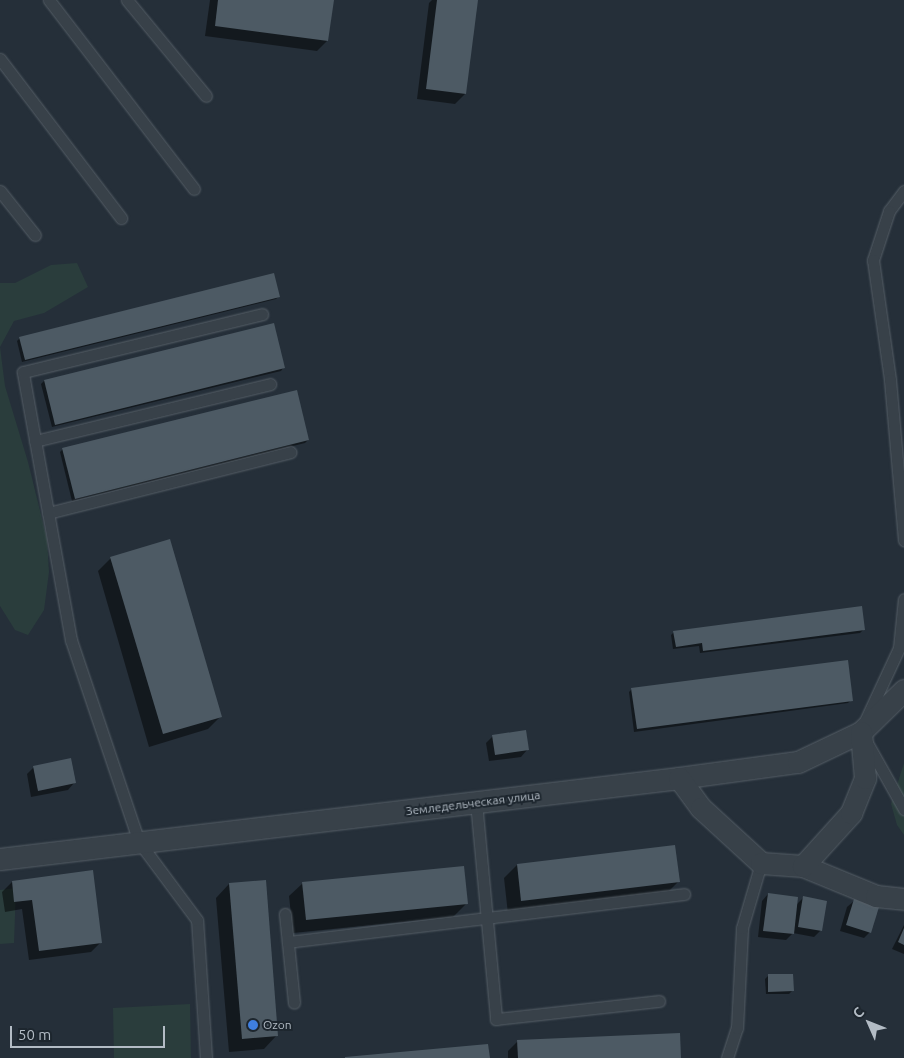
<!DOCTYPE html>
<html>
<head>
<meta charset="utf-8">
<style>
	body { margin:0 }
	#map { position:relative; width:904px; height:1058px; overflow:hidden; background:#252f39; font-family:Ubuntu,sans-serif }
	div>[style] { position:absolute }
	.green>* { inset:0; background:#2a3d3c }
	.shadow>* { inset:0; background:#0007 }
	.building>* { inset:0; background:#4d5a64 }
	.roads { filter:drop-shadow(0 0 1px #565f67) drop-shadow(0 0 1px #565f67) }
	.lane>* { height:11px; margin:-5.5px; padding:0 5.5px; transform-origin:5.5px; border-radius:5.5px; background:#384149 }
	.street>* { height:21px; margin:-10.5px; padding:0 10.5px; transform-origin:10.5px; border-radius:10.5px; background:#384149 }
	.dots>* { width:14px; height:14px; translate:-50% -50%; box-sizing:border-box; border:2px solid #1d262e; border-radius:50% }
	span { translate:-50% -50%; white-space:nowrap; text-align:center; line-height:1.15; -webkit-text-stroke:4px #1d262e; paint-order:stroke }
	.street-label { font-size:12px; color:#b3bcc5 }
	.poi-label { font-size:12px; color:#b3bcc5 }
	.left { translate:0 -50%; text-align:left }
	.north { position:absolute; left:844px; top:998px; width:50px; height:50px; -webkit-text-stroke:4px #1d262e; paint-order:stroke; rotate:314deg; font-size:14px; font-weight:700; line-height:20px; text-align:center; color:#b3bcc5 }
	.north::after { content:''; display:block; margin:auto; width:18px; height:22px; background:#b3bcc5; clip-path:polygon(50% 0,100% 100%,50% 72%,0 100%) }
	.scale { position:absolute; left:10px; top:1026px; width:155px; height:22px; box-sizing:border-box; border:2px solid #b3bcc5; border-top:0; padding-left:6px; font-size:15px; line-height:18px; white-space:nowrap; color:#b3bcc5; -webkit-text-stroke:4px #1d262e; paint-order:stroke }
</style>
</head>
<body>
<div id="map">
	<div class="green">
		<div style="clip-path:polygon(77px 263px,88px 287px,44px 313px,14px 321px,0 347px,5px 386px,28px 462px,47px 539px,49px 572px,44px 610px,28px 635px,15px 630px,0 606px,0 283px,15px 283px,51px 265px)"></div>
		<div style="clip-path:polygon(904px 763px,904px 835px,897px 825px,891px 804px)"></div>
		<div style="clip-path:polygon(16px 888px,14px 943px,0 944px,0 890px)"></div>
		<div style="clip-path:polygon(190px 1004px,191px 1058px,114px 1058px,113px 1008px)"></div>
	</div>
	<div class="shadow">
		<div style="clip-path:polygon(210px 0,332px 0,327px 41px,317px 51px,205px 36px)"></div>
		<div style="clip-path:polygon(432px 0,476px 0,465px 94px,455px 104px,417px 99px,429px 3px)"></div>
		<div style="clip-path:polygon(279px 296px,276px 299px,22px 362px,17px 341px,20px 338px)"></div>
		<div style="clip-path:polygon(283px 368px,281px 371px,52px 427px,41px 384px,44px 381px)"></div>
		<div style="clip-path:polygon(308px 440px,305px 443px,72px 501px,60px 452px,63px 449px)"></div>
		<div style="clip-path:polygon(111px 558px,221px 716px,208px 729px,149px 747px,98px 571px)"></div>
		<div style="clip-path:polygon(863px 630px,860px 633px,700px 653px,699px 646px,673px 649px,671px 635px,674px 632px)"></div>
		<div style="clip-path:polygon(632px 689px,851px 700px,848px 703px,634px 732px,629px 692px)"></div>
		<div style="clip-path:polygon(493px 736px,527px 750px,521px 757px,489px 761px,486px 743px)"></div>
		<div style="clip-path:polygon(34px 767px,74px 783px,68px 790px,31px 797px,27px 774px)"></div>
		<div style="clip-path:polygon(517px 865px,678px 882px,665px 895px,508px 914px,504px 878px)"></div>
		<div style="clip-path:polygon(12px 882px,101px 942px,91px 952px,29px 960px,22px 909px,5px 912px,2px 892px)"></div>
		<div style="clip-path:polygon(303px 883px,466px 904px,453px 917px,293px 933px,289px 896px)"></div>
		<div style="clip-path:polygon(229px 884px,277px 1035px,264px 1049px,229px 1052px,216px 898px)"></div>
		<div style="clip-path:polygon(768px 894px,796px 905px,803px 898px,821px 930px,814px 937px,793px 933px,786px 940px,758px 937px,762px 901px)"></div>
		<div style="clip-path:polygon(854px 901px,870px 932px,864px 938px,840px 931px,847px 907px)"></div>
		<div style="clip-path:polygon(904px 925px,904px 954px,892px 949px)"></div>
		<div style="clip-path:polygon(768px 976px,792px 991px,789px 994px,766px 994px,765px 979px)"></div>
		<div style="clip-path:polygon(518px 1041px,680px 1058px,508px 1058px,508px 1051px)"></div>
	</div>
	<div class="building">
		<div style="clip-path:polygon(218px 0,334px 0,328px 41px,215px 26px)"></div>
		<div style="clip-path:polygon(437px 0,478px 0,466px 94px,426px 89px)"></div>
		<div style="clip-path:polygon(274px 273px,280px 297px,25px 360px,19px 337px)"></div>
		<div style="clip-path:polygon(274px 323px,285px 368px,55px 425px,44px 380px)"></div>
		<div style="clip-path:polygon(297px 390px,309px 440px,75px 499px,62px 448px)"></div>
		<div style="clip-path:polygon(170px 539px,222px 717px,163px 734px,110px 557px)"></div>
		<div style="clip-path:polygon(862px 606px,865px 630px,703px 651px,702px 643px,676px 647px,673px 631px)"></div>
		<div style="clip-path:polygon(848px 660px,853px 701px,637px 729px,631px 688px)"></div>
		<div style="clip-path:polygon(526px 730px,529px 750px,495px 755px,492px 735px)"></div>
		<div style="clip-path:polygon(71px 758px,76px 783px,38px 791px,33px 766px)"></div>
		<div style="clip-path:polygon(675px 845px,680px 882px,521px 901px,517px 864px)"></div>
		<div style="clip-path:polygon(464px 866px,468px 904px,306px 920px,302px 882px)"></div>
		<div style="clip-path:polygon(93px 870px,102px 943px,39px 951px,32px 900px,14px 902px,12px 881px)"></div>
		<div style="clip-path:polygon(266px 880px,278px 1036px,242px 1039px,229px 883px)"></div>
		<div style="clip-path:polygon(768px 893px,798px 897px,794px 934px,763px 931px)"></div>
		<div style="clip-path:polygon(803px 896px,827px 901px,822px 931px,798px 927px)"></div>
		<div style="clip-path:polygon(854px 899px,879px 907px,871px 933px,846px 925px)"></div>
		<div style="clip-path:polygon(904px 928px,904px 945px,898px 942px)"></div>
		<div style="clip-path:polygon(768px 974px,793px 974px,794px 991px,768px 992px)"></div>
		<div style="clip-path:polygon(680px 1033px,681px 1058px,518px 1058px,517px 1040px)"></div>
		<div style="clip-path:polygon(488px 1044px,490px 1058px,345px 1058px,345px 1057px)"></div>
	</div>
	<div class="roads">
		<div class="lane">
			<div style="left:49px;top:0;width:238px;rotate:52.5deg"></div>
			<div style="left:127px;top:0;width:124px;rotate:50.5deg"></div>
			<div style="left:0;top:59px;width:200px;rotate:52.7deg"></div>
			<div style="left:0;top:191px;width:56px;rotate:51.5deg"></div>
			<div style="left:904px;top:191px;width:25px;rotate:127deg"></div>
			<div style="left:889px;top:211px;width:52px;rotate:108.1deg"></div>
			<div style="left:873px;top:260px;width:121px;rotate:81.9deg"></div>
			<div style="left:890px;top:380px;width:161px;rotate:85deg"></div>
			<div style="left:35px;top:441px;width:242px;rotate:-13.6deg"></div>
			<div style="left:48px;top:513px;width:250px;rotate:-14.1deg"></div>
			<div style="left:866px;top:719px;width:78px;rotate:-65.1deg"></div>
			<div style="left:899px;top:648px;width:49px;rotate:-84.2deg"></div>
			<div style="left:867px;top:743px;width:76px;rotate:60.7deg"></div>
			<div style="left:476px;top:802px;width:218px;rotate:84.7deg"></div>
			<div style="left:496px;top:1019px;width:164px;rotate:-6.3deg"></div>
			<div style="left:285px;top:914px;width:89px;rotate:84.2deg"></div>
			<div style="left:288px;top:942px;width:399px;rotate:-6.9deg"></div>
			<div style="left:206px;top:1058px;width:138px;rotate:-93.7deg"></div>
			<div style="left:197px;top:920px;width:97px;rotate:-126.6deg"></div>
			<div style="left:139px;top:842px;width:213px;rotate:-108.6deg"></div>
			<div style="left:71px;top:640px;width:272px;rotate:-100.2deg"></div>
			<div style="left:23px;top:372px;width:246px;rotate:-13.6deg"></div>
			<div style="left:727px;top:1058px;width:32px;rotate:-72deg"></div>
			<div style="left:737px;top:1028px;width:100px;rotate:-87.1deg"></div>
			<div style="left:742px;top:928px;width:68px;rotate:-73.7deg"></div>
		</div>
		<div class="street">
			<div style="left:679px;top:778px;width:120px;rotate:-7.7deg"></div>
			<div style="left:798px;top:762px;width:70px;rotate:-25.5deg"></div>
			<div style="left:861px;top:732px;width:60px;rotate:-44.3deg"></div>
			<div style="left:0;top:859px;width:684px;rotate:-6.8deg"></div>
			<div style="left:679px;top:778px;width:37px;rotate:54deg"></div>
			<div style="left:701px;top:808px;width:81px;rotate:42.5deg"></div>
			<div style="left:761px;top:863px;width:42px;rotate:4.1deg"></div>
			<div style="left:803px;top:866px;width:79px;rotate:22.3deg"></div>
			<div style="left:876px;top:896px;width:28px;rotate:6deg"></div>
			<div style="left:803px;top:866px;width:72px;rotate:-47.8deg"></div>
			<div style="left:851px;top:813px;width:38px;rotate:-68deg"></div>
			<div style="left:865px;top:778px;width:46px;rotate:-95deg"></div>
		</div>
	</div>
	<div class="dots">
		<div style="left:253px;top:1025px;background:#3f7fe0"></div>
	</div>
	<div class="street-label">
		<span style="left:473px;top:803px;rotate:-7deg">Земледельческая улица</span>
	</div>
	<div class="poi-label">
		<span class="left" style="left:263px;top:1025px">Ozon</span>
	</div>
	<div class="north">С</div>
	<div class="scale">50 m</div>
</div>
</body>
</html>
